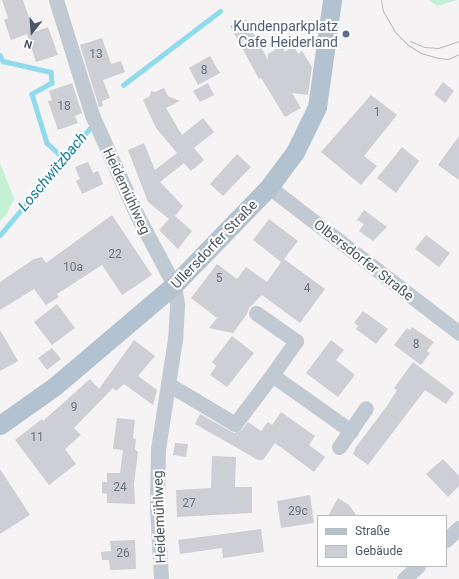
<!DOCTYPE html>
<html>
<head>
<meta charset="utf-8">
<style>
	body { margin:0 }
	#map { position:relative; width:459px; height:579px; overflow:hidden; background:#f5f3f3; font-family:Roboto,sans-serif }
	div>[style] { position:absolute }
	.green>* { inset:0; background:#c3f1d5 }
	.stream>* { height:4.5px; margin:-2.25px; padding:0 2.25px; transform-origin:2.25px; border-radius:2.25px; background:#90daee }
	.building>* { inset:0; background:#cdcfd5 }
	.minor>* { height:15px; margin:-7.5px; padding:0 7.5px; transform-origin:7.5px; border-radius:7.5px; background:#c1cad2 }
	.major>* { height:19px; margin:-9.5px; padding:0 9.5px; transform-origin:9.5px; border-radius:9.5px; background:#b3c2d1 }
	.tram>* { height:1px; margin:-0.5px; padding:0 0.5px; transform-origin:0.5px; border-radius:0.5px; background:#b5b8bd }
	.dots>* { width:11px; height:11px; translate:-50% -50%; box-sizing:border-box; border:2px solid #fff; border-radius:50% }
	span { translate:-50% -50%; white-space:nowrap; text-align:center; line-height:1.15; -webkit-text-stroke:4px #fff; paint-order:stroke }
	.number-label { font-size:12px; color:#6b747e }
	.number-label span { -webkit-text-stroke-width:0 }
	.service-label { font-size:14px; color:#4e5e75 }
	.right { translate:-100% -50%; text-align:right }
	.street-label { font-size:14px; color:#4a5661 }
	.water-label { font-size:15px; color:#0c7c9b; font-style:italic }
	.legend { position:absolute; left:317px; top:515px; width:130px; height:52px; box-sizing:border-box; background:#fff; border:1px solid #b7bbc0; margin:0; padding:5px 7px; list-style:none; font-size:12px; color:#4a5661 }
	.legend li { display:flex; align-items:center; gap:8px; height:20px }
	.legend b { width:20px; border:1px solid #b7bbc0 }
	.north { position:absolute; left:12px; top:12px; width:40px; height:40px; -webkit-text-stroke:3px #fff; paint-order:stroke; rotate:197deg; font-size:11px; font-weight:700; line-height:16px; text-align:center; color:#4a5661 }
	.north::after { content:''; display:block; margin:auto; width:14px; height:18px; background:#4a5661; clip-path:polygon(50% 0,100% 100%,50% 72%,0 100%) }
</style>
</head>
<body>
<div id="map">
	<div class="green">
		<div style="clip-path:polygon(429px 0,457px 0,437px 6px)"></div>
		<div style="clip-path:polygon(0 163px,14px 199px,6px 215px,0 221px)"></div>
	</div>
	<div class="stream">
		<div style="left:0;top:55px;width:7px;rotate:63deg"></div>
		<div style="left:3px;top:61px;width:49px;rotate:12.9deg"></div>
		<div style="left:51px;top:72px;width:11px;rotate:85deg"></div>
		<div style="left:52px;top:83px;width:23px;rotate:151deg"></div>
		<div style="left:32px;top:94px;width:51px;rotate:73deg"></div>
		<div style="left:47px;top:143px;width:15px;rotate:42deg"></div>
		<div style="left:58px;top:153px;width:11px"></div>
		<div style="left:123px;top:85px;width:122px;rotate:-37.3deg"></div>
		<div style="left:0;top:235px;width:141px;rotate:-49.9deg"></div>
	</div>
	<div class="building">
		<div style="clip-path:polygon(2px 0,23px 0,34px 32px,48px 27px,58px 55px,36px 62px,27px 34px,30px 33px,11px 40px,4px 20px,8px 18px)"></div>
		<div style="clip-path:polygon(245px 18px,268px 60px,268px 54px,284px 44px,284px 52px,294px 46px,298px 54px,302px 51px,312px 67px,308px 95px,292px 93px,301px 108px,285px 117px,261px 78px,259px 79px,230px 26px)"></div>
		<div style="clip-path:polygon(102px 38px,111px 64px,121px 61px,125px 72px,103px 80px,110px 98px,102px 101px,103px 106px,99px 107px,80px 45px)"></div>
		<div style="clip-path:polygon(210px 56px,220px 73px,198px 85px,189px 68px)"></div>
		<div style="clip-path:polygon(443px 82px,454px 91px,445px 103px,434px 94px)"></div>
		<div style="clip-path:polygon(72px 83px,82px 113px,75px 116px,78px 123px,58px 130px,48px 101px,52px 100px,49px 91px)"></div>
		<div style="clip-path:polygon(208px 83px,214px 95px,200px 102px,193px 91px)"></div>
		<div style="clip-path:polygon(164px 88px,168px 96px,180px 101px,166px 108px,182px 135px,203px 118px,214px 132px,194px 148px,204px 160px,191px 171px,184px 163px,160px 182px,183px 206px,175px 216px,192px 231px,178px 249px,159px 230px,169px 219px,148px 202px,128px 150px,144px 143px,155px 170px,177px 153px,156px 128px,143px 100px,150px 96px,151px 91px,155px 92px)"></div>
		<div style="clip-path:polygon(371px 95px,397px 115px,364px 156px,377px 166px,361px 185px,321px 152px)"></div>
		<div style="clip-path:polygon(459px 136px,459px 180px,438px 165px)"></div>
		<div style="clip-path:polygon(402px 147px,419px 161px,396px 193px,377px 178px)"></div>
		<div style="clip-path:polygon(237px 154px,251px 167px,223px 196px,210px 184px)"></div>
		<div style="clip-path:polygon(88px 162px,93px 173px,98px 171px,103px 184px,82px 194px,76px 181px,80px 179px,75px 167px)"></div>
		<div style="clip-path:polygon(364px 210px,387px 227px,373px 241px,359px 231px,364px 224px,357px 220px)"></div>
		<div style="clip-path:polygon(112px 215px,152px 275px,122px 295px,102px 265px,57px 294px,59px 297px,46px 305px,34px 289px,0 310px,0 282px,34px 259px,42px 257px,46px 263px)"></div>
		<div style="clip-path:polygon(269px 219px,298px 241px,284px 259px,325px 289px,300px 323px,262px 295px,249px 308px,247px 314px,233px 333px,209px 328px,217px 318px,191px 298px,217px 264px,237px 279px,246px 267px,267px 282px,281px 262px,253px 240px)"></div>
		<div style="clip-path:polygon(426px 235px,450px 253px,439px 267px,415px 249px)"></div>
		<div style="clip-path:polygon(57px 304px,75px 328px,52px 345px,34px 322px)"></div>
		<div style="clip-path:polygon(363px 311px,388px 329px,376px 344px,356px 329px,358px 326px,354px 323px)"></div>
		<div style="clip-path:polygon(412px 327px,434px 342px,427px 351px,430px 353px,421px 365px,394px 345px,407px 328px,410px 330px)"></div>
		<div style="clip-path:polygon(0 330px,18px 361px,0 371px)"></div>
		<div style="clip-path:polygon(232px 336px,254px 353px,227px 387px,210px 375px,216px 366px,212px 362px)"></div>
		<div style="clip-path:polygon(134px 340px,155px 356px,138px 376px,157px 390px,153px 405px,124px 384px,116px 391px,113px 388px,74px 428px,81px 435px,65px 449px,76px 464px,49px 485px,15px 440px,42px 419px,43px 421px,90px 379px,99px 389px)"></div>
		<div style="clip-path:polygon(331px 340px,344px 350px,336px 360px,355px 375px,338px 397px,306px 373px)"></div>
		<div style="clip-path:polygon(52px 348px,61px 359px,47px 370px,38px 358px)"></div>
		<div style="clip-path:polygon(413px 362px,454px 393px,446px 404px,425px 390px,368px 465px,353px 454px,356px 447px,387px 406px,397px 390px,394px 388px)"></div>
		<div style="clip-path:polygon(281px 412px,315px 436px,309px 445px,325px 457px,314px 472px,275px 443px,263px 460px,258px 460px,195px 424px,200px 414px,234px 433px,242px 430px,248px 422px,261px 431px,268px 422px,272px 425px)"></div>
		<div style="clip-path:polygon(117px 418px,135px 420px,133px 438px,136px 439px,135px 449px,138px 452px,134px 484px,135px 504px,107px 503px,107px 494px,102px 493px,102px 482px,107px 482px,107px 473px,120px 473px,123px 450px,113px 449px)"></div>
		<div style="clip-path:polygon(175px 443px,188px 444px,186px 457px,173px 455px)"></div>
		<div style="clip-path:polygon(212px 456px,236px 457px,235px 487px,252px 487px,252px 513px,177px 517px,176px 490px,211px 488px)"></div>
		<div style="clip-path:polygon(443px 459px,459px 476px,459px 486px,448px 497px,426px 474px)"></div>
		<div style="clip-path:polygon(0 469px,30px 515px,0 534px)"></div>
		<div style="clip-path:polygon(310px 495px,314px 523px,281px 528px,277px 501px)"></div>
		<div style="clip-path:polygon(338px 498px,349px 505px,357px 516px,328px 516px)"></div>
		<div style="clip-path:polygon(261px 529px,264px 552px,223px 558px,222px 548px,180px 554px,178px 540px)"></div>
		<div style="clip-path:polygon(135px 540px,136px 569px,110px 570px,109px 560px,102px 560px,101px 552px,111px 551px,110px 541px)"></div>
	</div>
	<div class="minor">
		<div style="left:56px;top:0;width:121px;rotate:72.6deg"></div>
		<div style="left:92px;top:115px;width:110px;rotate:65.8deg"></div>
		<div style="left:137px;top:215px;width:79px;rotate:62.1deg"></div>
		<div style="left:174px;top:285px;width:20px;rotate:81deg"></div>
		<div style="left:177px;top:305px;width:34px;rotate:93deg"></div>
		<div style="left:175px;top:339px;width:111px;rotate:98.8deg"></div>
		<div style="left:158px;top:449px;width:58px;rotate:91deg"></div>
		<div style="left:157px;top:507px;width:72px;rotate:86.8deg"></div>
		<div style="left:269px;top:187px;width:240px;rotate:37.5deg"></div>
		<div style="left:256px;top:313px;width:49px;rotate:35deg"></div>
		<div style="left:296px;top:341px;width:42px;rotate:125.2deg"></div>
		<div style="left:168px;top:384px;width:78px;rotate:30.8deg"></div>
		<div style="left:235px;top:424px;width:61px;rotate:-52.9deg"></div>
		<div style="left:272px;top:375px;width:97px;rotate:35.3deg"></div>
		<div style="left:339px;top:447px;width:47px;rotate:-55.3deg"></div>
		<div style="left:446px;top:540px;width:18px;rotate:-43deg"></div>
		<div style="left:404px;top:579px;width:19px;rotate:-43deg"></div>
	</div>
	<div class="major">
		<div style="left:0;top:425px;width:67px;rotate:-35.3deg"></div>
		<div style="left:55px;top:386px;width:156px;rotate:-40.3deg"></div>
		<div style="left:174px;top:285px;width:136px;rotate:-45.9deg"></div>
		<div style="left:269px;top:187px;width:44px;rotate:-53.4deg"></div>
		<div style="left:295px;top:152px;width:50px;rotate:-63.9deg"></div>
		<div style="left:317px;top:107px;width:108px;rotate:-82deg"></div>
	</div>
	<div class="tram">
		<div style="left:381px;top:0;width:11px;rotate:80deg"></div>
		<div style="left:383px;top:11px;width:24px;rotate:60deg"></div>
		<div style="left:395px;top:32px;width:18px;rotate:45deg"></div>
		<div style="left:408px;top:45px;width:15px;rotate:32deg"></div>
		<div style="left:421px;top:53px;width:18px;rotate:16deg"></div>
		<div style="left:438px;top:58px;width:10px;rotate:6deg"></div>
		<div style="left:448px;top:59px;width:12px;rotate:-24deg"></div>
		<div style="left:410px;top:41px;width:15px;rotate:23deg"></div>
		<div style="left:424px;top:47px;width:14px;rotate:4deg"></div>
		<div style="left:438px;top:48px;width:22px;rotate:-18deg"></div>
	</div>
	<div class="dots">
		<div style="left:346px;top:34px;background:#5c6f8a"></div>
	</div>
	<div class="number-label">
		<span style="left:96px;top:55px">13</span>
		<span style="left:204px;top:71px">8</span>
		<span style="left:64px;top:107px">18</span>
		<span style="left:377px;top:113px">1</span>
		<span style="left:115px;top:255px">22</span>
		<span style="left:73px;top:268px">10a</span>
		<span style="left:219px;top:279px">5</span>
		<span style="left:307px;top:289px">4</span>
		<span style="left:416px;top:345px">8</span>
		<span style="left:74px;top:408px">9</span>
		<span style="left:37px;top:438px">11</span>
		<span style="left:120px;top:488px">24</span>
		<span style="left:189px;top:504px">27</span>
		<span style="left:298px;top:512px">29c</span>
		<span style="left:123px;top:554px">26</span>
	</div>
	<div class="service-label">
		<span class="right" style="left:338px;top:34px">Kundenparkplatz<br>Cafe Heiderland</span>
	</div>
	<div class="street-label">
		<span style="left:127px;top:191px;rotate:65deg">Heidemühlweg</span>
		<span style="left:214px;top:244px;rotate:-46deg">Ullersdorfer Straße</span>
		<span style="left:364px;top:260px;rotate:38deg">Olbersdorfer Straße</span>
		<span style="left:159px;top:517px;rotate:-92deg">Heidemühlweg</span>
	</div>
	<div class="water-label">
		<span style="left:53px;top:172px;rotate:-50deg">Loschwitzbach</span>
	</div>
	<ul class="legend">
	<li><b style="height:5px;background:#b3c2d1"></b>Straße</li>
	<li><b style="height:11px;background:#cdcfd5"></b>Gebäude</li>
	</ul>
	<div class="north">N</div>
</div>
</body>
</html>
